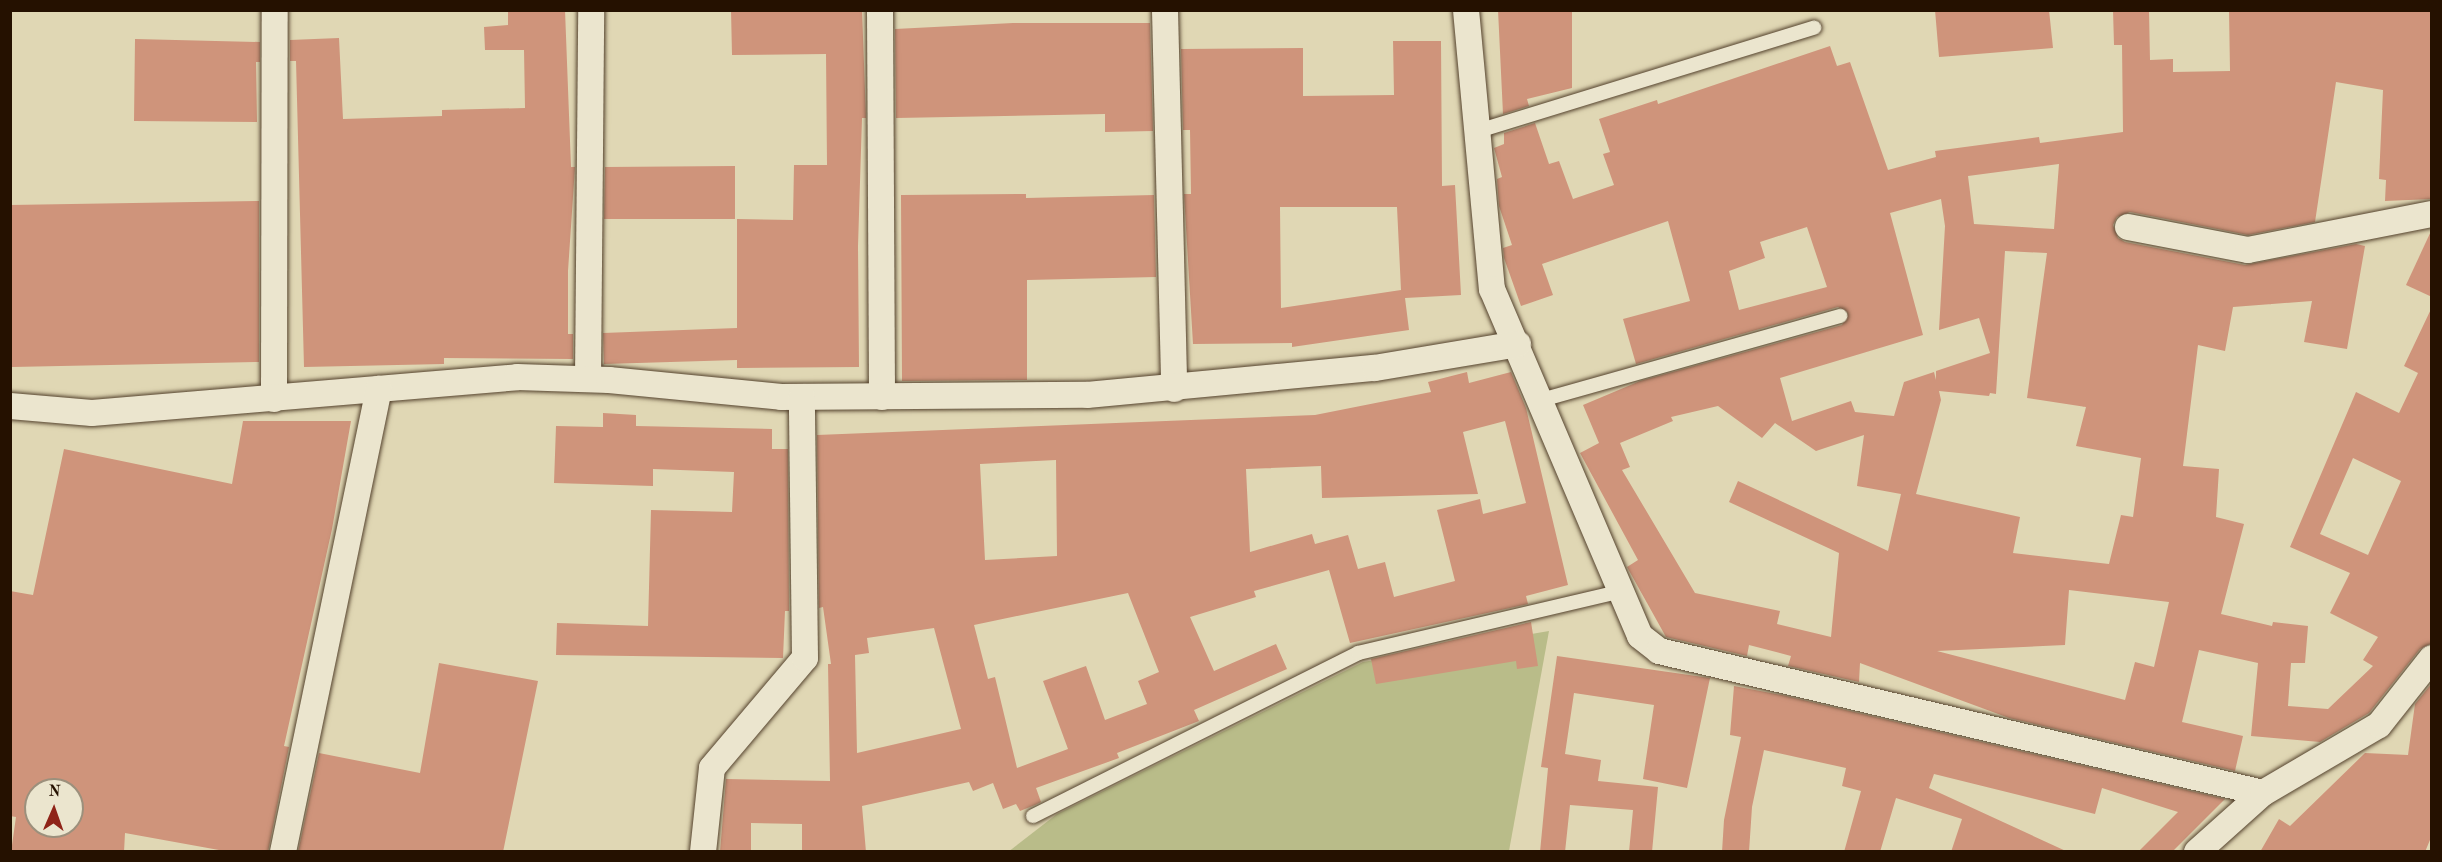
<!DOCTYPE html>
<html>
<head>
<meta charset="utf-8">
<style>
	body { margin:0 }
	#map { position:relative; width:2442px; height:862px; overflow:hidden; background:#e0d7b4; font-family:"Old Standard TT",serif }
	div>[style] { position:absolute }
	.green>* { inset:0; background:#b9bc89 }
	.building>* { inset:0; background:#cf947b }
	.roads { filter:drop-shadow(0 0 2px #54422d) drop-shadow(0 0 2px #54422d) }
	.lane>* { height:14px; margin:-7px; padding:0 7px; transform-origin:7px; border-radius:7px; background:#ebe5ce }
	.street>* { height:26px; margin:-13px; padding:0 13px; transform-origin:13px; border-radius:13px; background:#ebe5ce }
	span { translate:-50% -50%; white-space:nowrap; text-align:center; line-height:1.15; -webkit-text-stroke:5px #ebe5ce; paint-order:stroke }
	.frame { position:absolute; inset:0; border:12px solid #251100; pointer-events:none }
	.north { position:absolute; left:24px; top:778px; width:60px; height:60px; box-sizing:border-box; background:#ebe5ce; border:2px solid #9c907c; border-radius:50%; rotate:2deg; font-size:16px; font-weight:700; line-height:24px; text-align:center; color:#251100 }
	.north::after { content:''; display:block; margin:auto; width:21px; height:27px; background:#8f2418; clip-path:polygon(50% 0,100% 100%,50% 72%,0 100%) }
</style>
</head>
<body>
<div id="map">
	<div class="green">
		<div style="clip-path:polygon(1549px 631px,1509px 851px,1008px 852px,1057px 814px,1363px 662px)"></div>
	</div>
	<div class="building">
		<div style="clip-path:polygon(508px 10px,565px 10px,571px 167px,575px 167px,568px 271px,568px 334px,573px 334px,573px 359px,444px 358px,444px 364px,304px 367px,296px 61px,290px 61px,290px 40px,339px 38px,343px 119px,442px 116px,442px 110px,525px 108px,524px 50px,485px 50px,484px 27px,508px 25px)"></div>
		<div style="clip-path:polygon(731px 10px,862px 10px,866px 118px,862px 118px,858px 246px,859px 367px,737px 368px,737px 360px,604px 364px,603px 333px,737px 328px,737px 219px,793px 220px,794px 165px,827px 165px,826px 54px,732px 55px)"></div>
		<div style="clip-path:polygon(1498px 10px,1572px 10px,1572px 88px,1527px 99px,1529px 106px,1503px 114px)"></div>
		<div style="clip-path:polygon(1935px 10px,2049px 10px,2053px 48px,1939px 57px)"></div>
		<div style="clip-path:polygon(evenodd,2113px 10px,2149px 10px,2150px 60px,2173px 59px,2173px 72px,2230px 71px,2229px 10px,2432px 10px,2432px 199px,2385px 201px,2386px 180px,2379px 179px,2383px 90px,2336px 82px,2315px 222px,2248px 235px,2130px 212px,2117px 217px,2113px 225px,2118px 238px,2125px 242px,2245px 265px,2356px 244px,2365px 246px,2347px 349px,2304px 342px,2312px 301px,2233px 307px,2225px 351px,2198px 345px,2183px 466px,2219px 469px,2216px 517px,2244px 524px,2221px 614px,2272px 626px,2273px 622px,2308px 626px,2305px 663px,2291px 663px,2288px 706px,2328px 709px,2373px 666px,2363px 660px,2378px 637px,2330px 613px,2350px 573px,2290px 547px,2356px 392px,2399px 413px,2418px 373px,2404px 366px,2432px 307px,2432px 643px,2420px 649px,2369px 713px,2320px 742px,2251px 736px,2258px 663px,2199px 650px,2182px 722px,2243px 736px,2235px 771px,2009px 718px,1860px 663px,1859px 682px,1788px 666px,1791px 656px,1749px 645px,1747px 656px,1666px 637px,1627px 567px,1638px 560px,1580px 453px,1599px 443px,1583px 405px,1640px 381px,1842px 325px,1848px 313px,1838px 307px,1636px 364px,1623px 319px,1690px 301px,1668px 221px,1542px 264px,1553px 295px,1521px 306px,1504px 258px,1503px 248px,1512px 245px,1499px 206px,1497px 179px,1502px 177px,1494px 148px,1504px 144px,1504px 133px,1535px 123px,1549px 164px,1559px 161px,1573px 199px,1614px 185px,1603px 154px,1610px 152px,1599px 119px,1657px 100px,1658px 104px,1830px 46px,1837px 66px,1850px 62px,1888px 170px,1936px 157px,1935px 151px,2039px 137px,2040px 143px,2123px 132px,2122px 45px,2114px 45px,2113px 10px,2059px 164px,2054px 229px,1974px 224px,1968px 176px,2059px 164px,2113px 10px,1941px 199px,1945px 226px,1939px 330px,1979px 318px,1990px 353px,1936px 371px,1936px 380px,1934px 372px,1904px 382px,1894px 416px,1855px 412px,1851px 401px,1792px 421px,1780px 378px,1923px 335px,1890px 213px,1941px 199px,2113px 10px,1807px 227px,1827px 287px,1739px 310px,1729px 271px,1765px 258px,1760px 242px,1807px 227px,2113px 10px,2005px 251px,2047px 253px,2027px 398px,2086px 407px,2076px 446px,2141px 458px,2133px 517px,2121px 515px,2109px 564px,2013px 553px,2020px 517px,1916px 494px,1941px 400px,1939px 391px,1989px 396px,1990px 393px,1996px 394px,2005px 251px,2113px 10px,1718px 406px,1762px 438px,1775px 423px,1816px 451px,1864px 435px,1857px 486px,1901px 494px,1888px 551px,1738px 481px,1729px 502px,1839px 553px,1831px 637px,1777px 624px,1780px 611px,1695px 593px,1622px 470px,1630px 467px,1620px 443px,1673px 421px,1671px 417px,1718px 406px,2113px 10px,2353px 458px,2401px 481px,2368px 555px,2320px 534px,2353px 458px,2113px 10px,2069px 590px,2169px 602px,2154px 667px,2135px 662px,2125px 700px,1937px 651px,2065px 645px,2069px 590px)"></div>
		<div style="clip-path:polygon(1013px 23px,1150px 23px,1153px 131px,1105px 132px,1105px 114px,896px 118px,895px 29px)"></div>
		<div style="clip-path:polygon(135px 39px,260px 42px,260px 62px,256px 62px,257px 122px,134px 121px)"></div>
		<div style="clip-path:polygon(evenodd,1393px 41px,1441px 41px,1442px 186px,1455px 185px,1461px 295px,1405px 298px,1409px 330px,1292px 347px,1292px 343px,1193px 344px,1184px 194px,1191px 194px,1190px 130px,1183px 130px,1181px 49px,1303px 48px,1303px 96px,1394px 95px,1393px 41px,1280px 207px,1397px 207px,1401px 290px,1281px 308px,1280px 207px)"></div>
		<div style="clip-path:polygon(735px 166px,735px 219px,604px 219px,605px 167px)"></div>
		<div style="clip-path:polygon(1026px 194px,1026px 198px,1154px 195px,1156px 277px,1027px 280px,1027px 380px,902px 381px,901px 195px)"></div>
		<div style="clip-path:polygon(259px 201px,259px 362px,12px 367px,10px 205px)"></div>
		<div style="clip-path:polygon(2432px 229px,2432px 297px,2406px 285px)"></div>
		<div style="clip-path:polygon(evenodd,1467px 372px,1469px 383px,1511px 372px,1526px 408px,1568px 585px,1526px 596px,1528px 604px,1350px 643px,1329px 570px,1254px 591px,1256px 597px,1190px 617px,1214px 671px,1276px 644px,1287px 669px,1194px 710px,1199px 721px,1117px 753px,1119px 758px,1036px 788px,1041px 802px,1035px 805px,1020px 811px,1016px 804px,1003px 809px,993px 783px,973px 791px,969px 782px,862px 806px,866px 852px,802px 852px,802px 824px,751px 823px,751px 852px,720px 852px,726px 779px,830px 781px,828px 664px,831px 664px,823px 607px,819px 608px,817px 435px,1315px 415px,1431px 392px,1428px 382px,1467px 372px,1505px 421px,1526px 503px,1483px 514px,1480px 499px,1437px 510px,1455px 581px,1394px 597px,1385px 562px,1358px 569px,1348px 535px,1315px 544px,1312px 534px,1250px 552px,1246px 469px,1321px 466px,1322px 498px,1478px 494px,1463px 432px,1505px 421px,1467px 372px,1056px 460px,1057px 556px,985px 560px,980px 464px,1056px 460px,1467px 372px,1128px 593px,1159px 672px,1138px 681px,1147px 704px,1105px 720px,1086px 666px,1043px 681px,1068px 749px,1017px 768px,995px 677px,988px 679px,974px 625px,1128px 593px,1467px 372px,934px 628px,961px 729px,857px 753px,855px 655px,869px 653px,867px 638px,934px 628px)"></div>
		<div style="clip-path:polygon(603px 413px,636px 415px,636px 426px,772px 429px,772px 449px,788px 449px,789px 611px,785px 611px,783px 658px,556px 655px,557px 623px,648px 626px,651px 510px,732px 512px,734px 472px,653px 469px,653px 486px,554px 483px,556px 426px,603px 427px)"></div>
		<div style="clip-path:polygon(evenodd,243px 421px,351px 421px,332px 529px,284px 746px,289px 747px,268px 852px,230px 852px,125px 833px,124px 852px,11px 852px,16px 817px,10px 816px,10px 591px,33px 595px,64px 449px,232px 484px,243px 421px,36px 790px,72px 790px,72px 826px,36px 826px,36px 790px)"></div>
		<div style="clip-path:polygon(1531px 622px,1538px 666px,1517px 669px,1516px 661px,1376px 684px,1371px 659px)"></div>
		<div style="clip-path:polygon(1557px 656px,1710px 678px,1687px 788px,1643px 779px,1654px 705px,1574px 693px,1565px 754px,1601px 760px,1598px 781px,1658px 787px,1652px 852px,1629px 852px,1633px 810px,1570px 805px,1565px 852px,1540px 852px,1548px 768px,1541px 767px)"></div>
		<div style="clip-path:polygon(439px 663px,538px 681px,503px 852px,298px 852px,319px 753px,420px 773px)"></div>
		<div style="clip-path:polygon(2432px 683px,2432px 835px,2425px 852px,2260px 852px,2279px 819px,2290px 826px,2365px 753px,2408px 755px,2415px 704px)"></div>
		<div style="clip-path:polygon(1734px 686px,1782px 695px,2225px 799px,2172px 852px,2138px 852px,2178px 812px,2102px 788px,2095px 814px,1934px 774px,1929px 788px,2068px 852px,1951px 852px,1962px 819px,1896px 798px,1880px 852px,1844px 852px,1861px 791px,1842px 786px,1846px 768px,1764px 750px,1752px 807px,1749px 852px,1722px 852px,1724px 820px,1741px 737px,1730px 735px)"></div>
	</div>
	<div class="roads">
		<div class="lane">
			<div style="left:1475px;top:132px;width:355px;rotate:-17.1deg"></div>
			<div style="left:1541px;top:400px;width:311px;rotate:-15.7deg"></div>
			<div style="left:1033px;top:816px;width:364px;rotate:-26.6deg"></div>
			<div style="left:1358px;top:653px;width:271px;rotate:-13.2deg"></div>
		</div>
		<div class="street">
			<div style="left:880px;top:10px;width:387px;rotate:89.7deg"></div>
			<div style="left:1165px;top:10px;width:379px;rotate:88.6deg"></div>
			<div style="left:1466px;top:10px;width:280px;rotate:84.7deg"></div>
			<div style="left:1492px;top:289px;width:377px;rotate:66.9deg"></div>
			<div style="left:1640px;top:636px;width:24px;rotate:38deg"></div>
			<div style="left:1659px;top:651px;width:620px;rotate:13.23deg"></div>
			<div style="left:2128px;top:227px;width:122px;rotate:10.9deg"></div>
			<div style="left:2248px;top:250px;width:187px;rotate:-11.1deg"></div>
			<div style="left:588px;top:379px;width:369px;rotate:-89.5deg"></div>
			<div style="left:274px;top:399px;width:389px;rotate:-89.9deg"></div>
			<div style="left:10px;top:406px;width:82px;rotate:4.9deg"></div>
			<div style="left:92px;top:413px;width:427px;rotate:-4.8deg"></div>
			<div style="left:517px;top:377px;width:92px;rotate:1.9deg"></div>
			<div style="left:609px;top:380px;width:173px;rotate:5.6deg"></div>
			<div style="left:781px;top:397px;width:306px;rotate:-0.4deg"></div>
			<div style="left:1087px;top:395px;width:289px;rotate:-5.4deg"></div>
			<div style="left:1375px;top:368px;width:145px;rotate:-9.5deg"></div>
			<div style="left:283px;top:852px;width:473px;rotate:-78.3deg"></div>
			<div style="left:703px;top:852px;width:84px;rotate:-83.9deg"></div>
			<div style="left:712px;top:768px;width:144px;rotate:-49.8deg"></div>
			<div style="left:805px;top:658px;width:261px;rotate:-90.7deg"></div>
			<div style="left:2197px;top:852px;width:89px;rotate:-41.8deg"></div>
			<div style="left:2263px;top:793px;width:134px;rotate:-30.4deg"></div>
			<div style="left:2379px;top:725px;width:85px;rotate:-51.7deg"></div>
		</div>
	</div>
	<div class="frame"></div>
	<div class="north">N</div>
</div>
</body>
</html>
